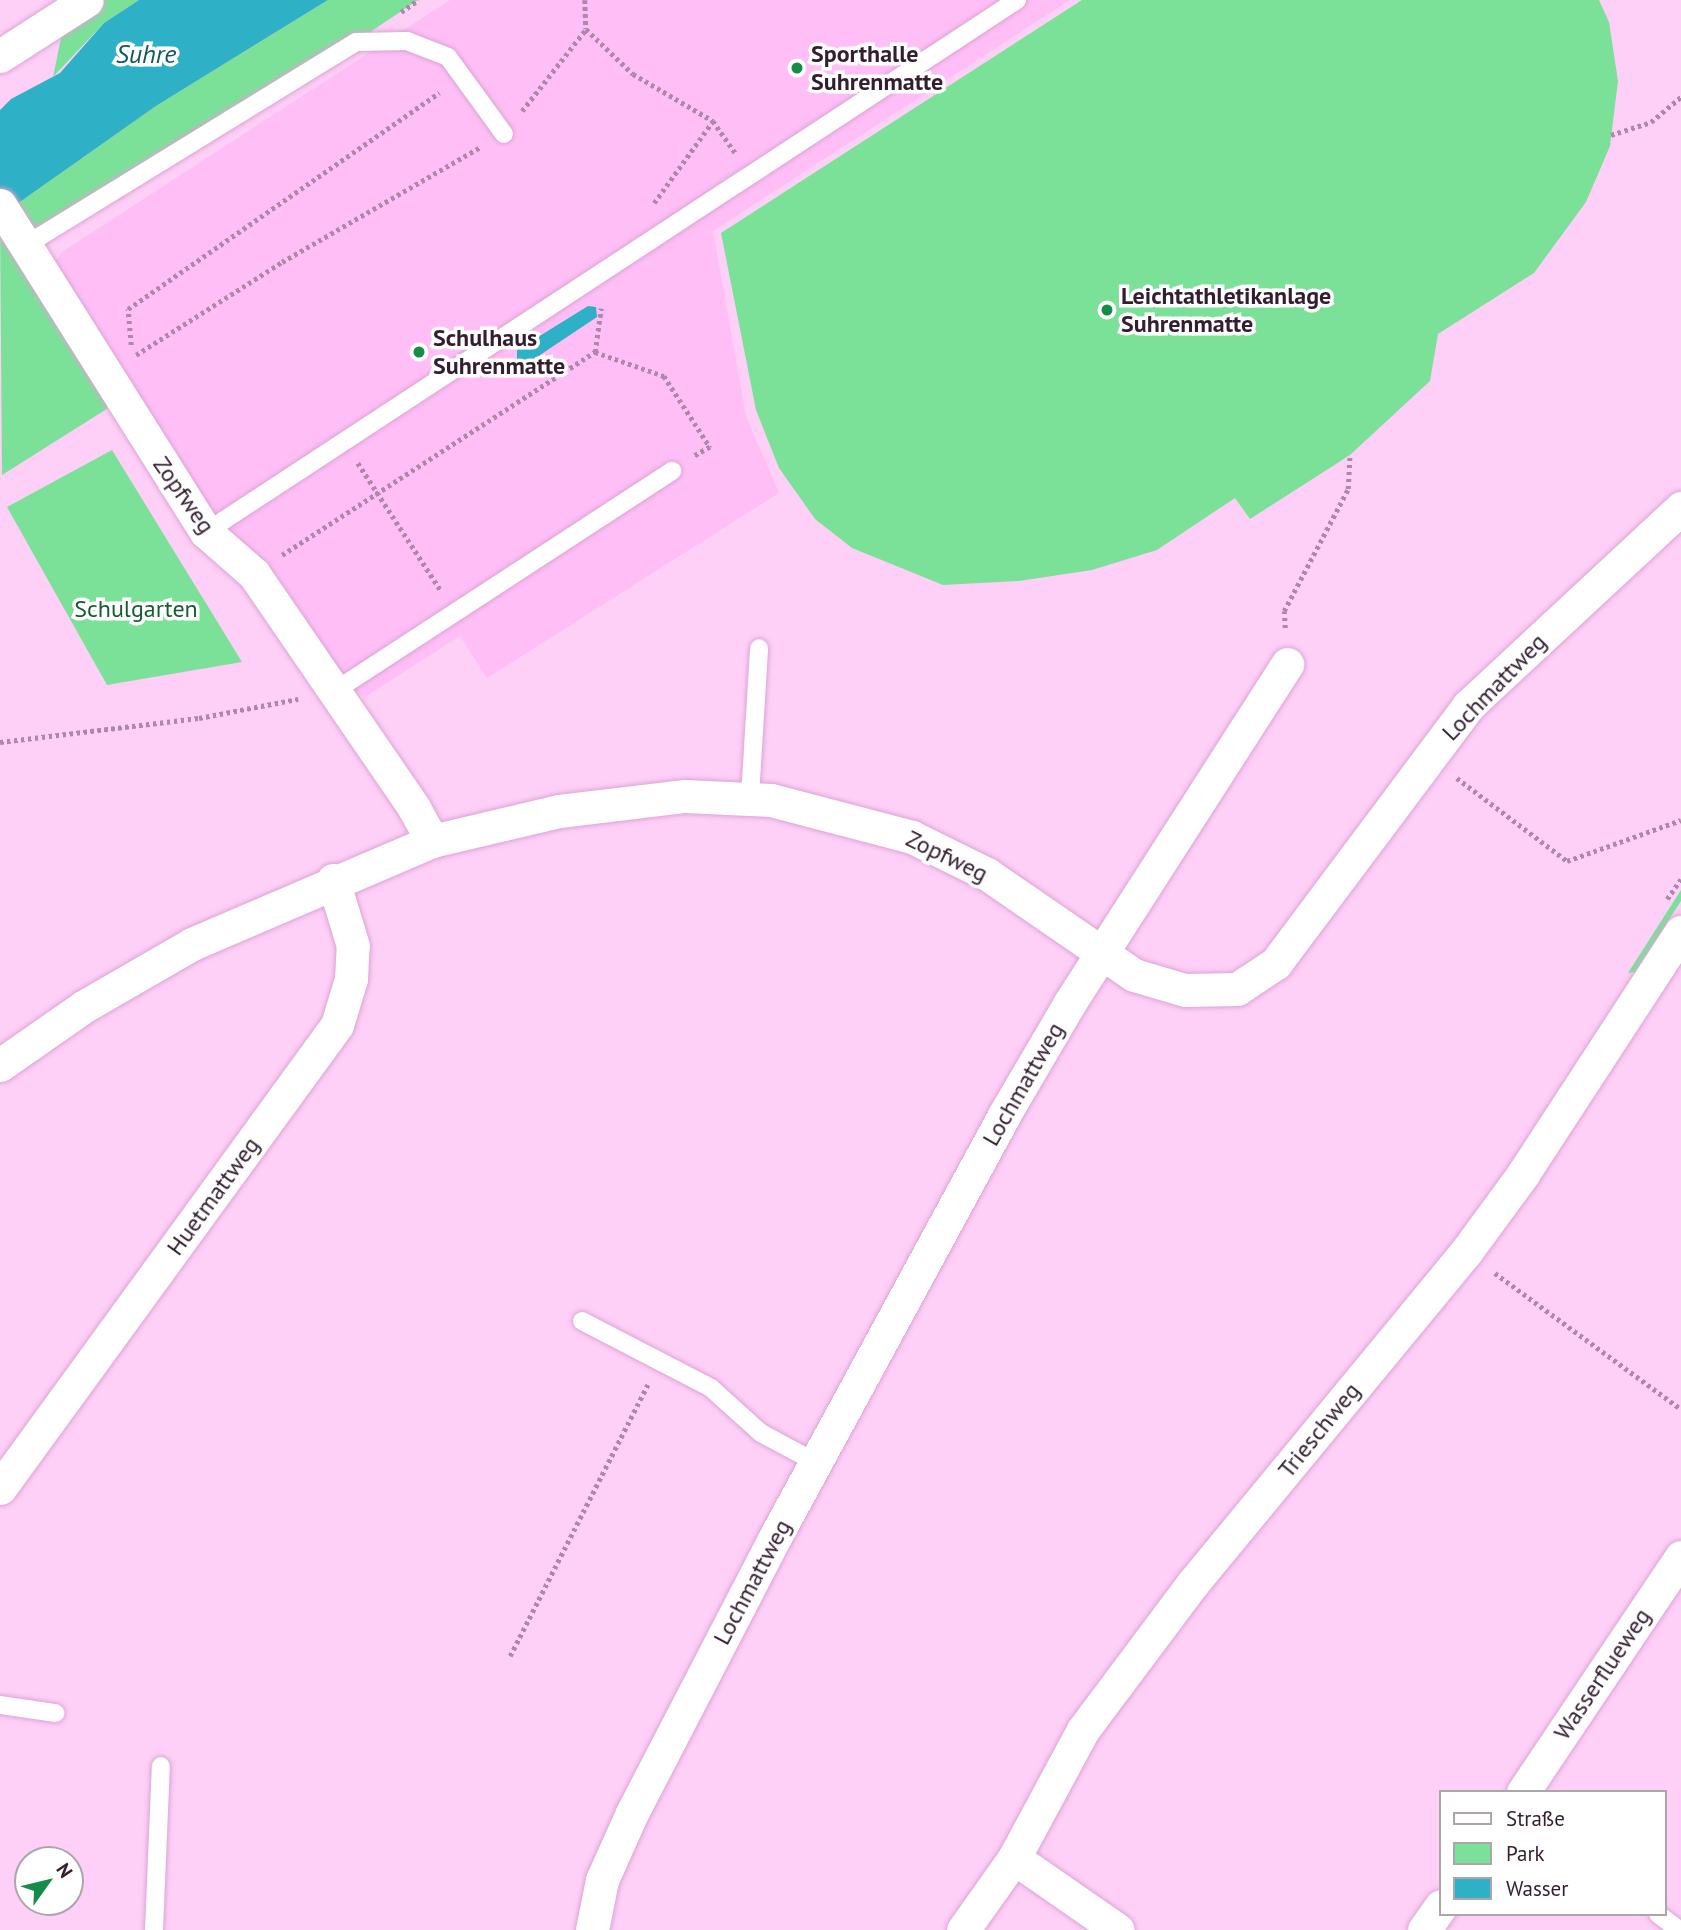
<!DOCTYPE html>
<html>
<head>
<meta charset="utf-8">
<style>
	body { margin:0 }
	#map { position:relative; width:1681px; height:1930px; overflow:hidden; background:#fecff7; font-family:"PT Sans",sans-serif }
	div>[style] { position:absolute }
	.built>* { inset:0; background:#ffbff6 }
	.green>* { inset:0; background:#7ce198 }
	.water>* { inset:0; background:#2eb1c7 }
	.path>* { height:4.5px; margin-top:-2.25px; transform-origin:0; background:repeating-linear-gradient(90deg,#ad88a8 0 3.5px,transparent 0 7px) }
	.roads { filter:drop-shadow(0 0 2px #dca4d5) drop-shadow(0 0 2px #dca4d5) }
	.lane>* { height:18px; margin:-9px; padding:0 9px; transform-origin:9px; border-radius:9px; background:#fff }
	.street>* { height:33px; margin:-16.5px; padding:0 16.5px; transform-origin:16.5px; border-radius:16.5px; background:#fff }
	.dots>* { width:19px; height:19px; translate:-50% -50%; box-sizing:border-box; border:4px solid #fff; border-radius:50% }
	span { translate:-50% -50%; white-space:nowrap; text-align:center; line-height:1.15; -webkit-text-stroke:7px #fff; paint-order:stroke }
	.poi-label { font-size:24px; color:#331e30; font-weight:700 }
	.left { translate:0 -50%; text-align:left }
	.street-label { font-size:24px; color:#331e30 }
	.park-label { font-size:24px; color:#145d2f }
	.water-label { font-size:26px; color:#0f5762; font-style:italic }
	.legend { position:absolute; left:1439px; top:1790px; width:228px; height:126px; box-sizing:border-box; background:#fff; border:2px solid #ada5ac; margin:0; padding:9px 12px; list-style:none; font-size:21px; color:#331e30 }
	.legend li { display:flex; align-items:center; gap:14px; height:35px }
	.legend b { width:35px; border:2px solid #ada5ac }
	.north { position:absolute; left:14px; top:1846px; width:70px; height:70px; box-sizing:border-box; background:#fff; border:2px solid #ada5ac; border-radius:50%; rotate:56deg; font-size:19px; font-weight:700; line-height:28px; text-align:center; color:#331e30 }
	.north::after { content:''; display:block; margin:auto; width:24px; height:32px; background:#158c47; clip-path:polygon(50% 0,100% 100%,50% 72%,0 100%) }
</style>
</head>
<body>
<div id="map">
	<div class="built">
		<div style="clip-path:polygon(450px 0,1070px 0,713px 231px,746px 416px,779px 493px,487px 678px,460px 636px,365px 697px,295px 653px,53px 264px,62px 252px)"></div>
	</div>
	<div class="green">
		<div style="clip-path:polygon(103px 0,139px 0,104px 23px,53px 77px,63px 28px)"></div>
		<div style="clip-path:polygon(328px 0,418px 0,288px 87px,27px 245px,121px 400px,2px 475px,0 216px,156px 106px)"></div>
		<div style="clip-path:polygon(1082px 0,1599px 0,1609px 22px,1618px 81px,1610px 146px,1586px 202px,1534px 273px,1438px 334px,1430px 381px,1350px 455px,1250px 519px,1235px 498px,1157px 550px,1092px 570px,1019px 581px,943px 585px,852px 548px,815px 519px,779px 468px,756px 410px,721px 233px)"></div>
		<div style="clip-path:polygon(112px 450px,242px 662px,107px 685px,7px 507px)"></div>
		<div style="clip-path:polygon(1681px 890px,1681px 901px,1635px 972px,1628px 973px)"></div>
	</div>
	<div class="water">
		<div style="clip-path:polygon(139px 0,328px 0,156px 106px,0 216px,0 110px,11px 99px,60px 73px,104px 23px)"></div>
		<div style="clip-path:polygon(588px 306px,596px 307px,597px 317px,528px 363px,517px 360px,517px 350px)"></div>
	</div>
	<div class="path">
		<div style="left:585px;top:0;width:29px;rotate:88deg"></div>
		<div style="left:586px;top:29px;width:65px;rotate:43.8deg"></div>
		<div style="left:633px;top:74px;width:93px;rotate:30.4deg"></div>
		<div style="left:713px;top:121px;width:39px;rotate:55deg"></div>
		<div style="left:401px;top:12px;width:21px;rotate:-35deg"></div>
		<div style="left:522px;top:111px;width:104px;rotate:-52deg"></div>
		<div style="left:1611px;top:135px;width:42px;rotate:-18deg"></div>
		<div style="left:1651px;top:122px;width:39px;rotate:-40deg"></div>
		<div style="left:654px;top:203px;width:101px;rotate:-54.3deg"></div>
		<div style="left:131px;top:345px;width:36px;rotate:-95deg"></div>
		<div style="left:128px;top:309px;width:379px;rotate:-34.8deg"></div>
		<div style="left:595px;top:352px;width:73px;rotate:19.2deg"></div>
		<div style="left:664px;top:376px;width:85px;rotate:57.1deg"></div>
		<div style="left:710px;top:447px;width:20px;rotate:150deg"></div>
		<div style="left:136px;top:355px;width:173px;rotate:-32.5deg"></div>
		<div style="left:282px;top:262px;width:228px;rotate:-30.1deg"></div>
		<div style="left:358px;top:463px;width:153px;rotate:57deg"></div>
		<div style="left:282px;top:555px;width:373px;rotate:-33deg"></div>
		<div style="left:595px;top:352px;width:44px;rotate:-82.2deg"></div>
		<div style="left:1285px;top:628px;width:17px;rotate:-93deg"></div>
		<div style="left:1284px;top:611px;width:138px;rotate:-62.3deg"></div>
		<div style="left:1348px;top:489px;width:34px;rotate:-87deg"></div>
		<div style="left:0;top:742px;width:200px;rotate:-6.9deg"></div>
		<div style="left:199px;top:718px;width:101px;rotate:-10.9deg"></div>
		<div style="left:1457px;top:778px;width:138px;rotate:37deg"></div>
		<div style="left:1567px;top:861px;width:121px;rotate:-19.8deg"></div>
		<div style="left:1667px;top:899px;width:24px;rotate:-55deg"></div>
		<div style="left:1495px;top:1273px;width:230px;rotate:36.2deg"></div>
		<div style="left:510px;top:1656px;width:305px;rotate:-63.1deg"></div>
	</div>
	<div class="roads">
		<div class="lane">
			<div style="left:26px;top:245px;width:387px;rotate:-31.6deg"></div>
			<div style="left:356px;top:42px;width:51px;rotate:-1.1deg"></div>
			<div style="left:407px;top:41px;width:44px;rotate:21.3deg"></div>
			<div style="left:448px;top:57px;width:95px;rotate:54deg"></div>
			<div style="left:206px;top:532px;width:970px;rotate:-33.26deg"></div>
			<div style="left:333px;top:692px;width:405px;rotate:-33.1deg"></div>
			<div style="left:750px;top:797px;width:149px;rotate:-86.5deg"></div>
			<div style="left:582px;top:1321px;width:145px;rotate:27.4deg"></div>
			<div style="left:711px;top:1388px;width:67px;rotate:42deg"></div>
			<div style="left:761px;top:1433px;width:61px;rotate:28.2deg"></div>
			<div style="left:0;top:1705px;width:56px;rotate:8.3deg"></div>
			<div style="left:1658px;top:1914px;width:26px;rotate:37deg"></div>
			<div style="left:154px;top:1930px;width:164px;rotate:-87.6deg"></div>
		</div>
		<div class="street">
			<div style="left:0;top:56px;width:103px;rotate:-32.8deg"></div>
			<div style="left:0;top:205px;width:386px;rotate:57.8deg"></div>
			<div style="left:206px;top:532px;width:64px;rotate:41.2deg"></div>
			<div style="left:254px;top:574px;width:283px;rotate:55.6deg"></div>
			<div style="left:414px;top:808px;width:38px;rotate:61deg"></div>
			<div style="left:0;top:1065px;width:101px;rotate:-34.9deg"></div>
			<div style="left:83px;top:1007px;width:126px;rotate:-30deg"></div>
			<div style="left:192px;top:944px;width:261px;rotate:-23.2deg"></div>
			<div style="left:432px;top:841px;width:130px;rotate:-13.3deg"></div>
			<div style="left:559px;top:811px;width:127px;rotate:-6.8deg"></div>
			<div style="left:685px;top:796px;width:86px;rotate:2.7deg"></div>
			<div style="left:771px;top:800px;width:146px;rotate:14.7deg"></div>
			<div style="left:912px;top:837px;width:84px;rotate:26.3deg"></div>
			<div style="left:987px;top:874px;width:178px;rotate:34.5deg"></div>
			<div style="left:1134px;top:975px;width:53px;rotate:16.4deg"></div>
			<div style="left:1185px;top:990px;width:52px;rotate:-1.1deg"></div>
			<div style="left:1237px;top:989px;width:47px;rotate:-33.7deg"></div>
			<div style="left:1276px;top:963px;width:321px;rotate:-53.2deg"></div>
			<div style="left:1468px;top:706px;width:291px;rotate:-42.9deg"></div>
			<div style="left:0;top:1488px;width:573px;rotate:-53.95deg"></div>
			<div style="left:337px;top:1025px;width:48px;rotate:-73.1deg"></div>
			<div style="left:351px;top:979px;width:33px;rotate:-87deg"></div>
			<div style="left:353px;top:946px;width:69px;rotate:-106.9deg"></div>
			<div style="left:1523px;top:1792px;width:283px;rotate:-56.1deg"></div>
			<div style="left:1014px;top:1858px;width:126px;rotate:34.7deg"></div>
			<div style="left:592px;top:1930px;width:51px;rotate:-78.7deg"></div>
			<div style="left:602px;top:1880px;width:73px;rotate:-65.9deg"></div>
			<div style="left:632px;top:1813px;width:309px;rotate:-62.6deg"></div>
			<div style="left:774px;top:1539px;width:482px;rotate:-61.5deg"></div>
			<div style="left:1004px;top:1115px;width:129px;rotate:-59.6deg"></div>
			<div style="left:1069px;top:1004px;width:404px;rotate:-57.3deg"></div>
			<div style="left:963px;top:1930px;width:88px;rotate:-54.7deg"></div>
			<div style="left:1014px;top:1858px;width:145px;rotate:-61.7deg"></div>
			<div style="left:1083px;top:1730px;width:184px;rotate:-53.2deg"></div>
			<div style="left:1193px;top:1583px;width:429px;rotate:-50.5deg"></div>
			<div style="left:1466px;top:1252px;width:97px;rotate:-53.8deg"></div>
			<div style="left:1523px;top:1174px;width:289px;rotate:-56.9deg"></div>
			<div style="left:1424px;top:1930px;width:29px;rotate:-55deg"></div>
		</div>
	</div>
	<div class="dots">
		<div style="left:797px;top:68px;background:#158c47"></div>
		<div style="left:1107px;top:310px;background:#158c47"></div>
		<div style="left:419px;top:352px;background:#158c47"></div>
	</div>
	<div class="poi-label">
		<span class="left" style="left:811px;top:68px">Sporthalle<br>Suhrenmatte</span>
		<span class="left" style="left:1121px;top:310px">Leichtathletikanlage<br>Suhrenmatte</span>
		<span class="left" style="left:433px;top:352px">Schulhaus<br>Suhrenmatte</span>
	</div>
	<div class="street-label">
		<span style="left:184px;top:495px;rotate:55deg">Zopfweg</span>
		<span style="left:1494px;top:687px;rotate:-46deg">Lochmattweg</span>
		<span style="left:947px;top:856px;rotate:26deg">Zopfweg</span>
		<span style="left:1023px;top:1084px;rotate:-60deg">Lochmattweg</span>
		<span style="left:213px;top:1196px;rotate:-54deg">Huetmattweg</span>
		<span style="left:1319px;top:1430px;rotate:-51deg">Trieschweg</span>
		<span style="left:752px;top:1582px;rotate:-62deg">Lochmattweg</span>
		<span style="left:1602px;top:1674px;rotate:-56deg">Wasserflueweg</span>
	</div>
	<div class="park-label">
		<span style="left:136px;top:609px">Schulgarten</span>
	</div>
	<div class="water-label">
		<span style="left:146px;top:54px">Suhre</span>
	</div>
	<ul class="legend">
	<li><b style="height:9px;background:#fff"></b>Straße</li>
	<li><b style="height:19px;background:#7ce198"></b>Park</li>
	<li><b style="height:19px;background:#2eb1c7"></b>Wasser</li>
	</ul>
	<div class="north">N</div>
</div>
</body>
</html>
